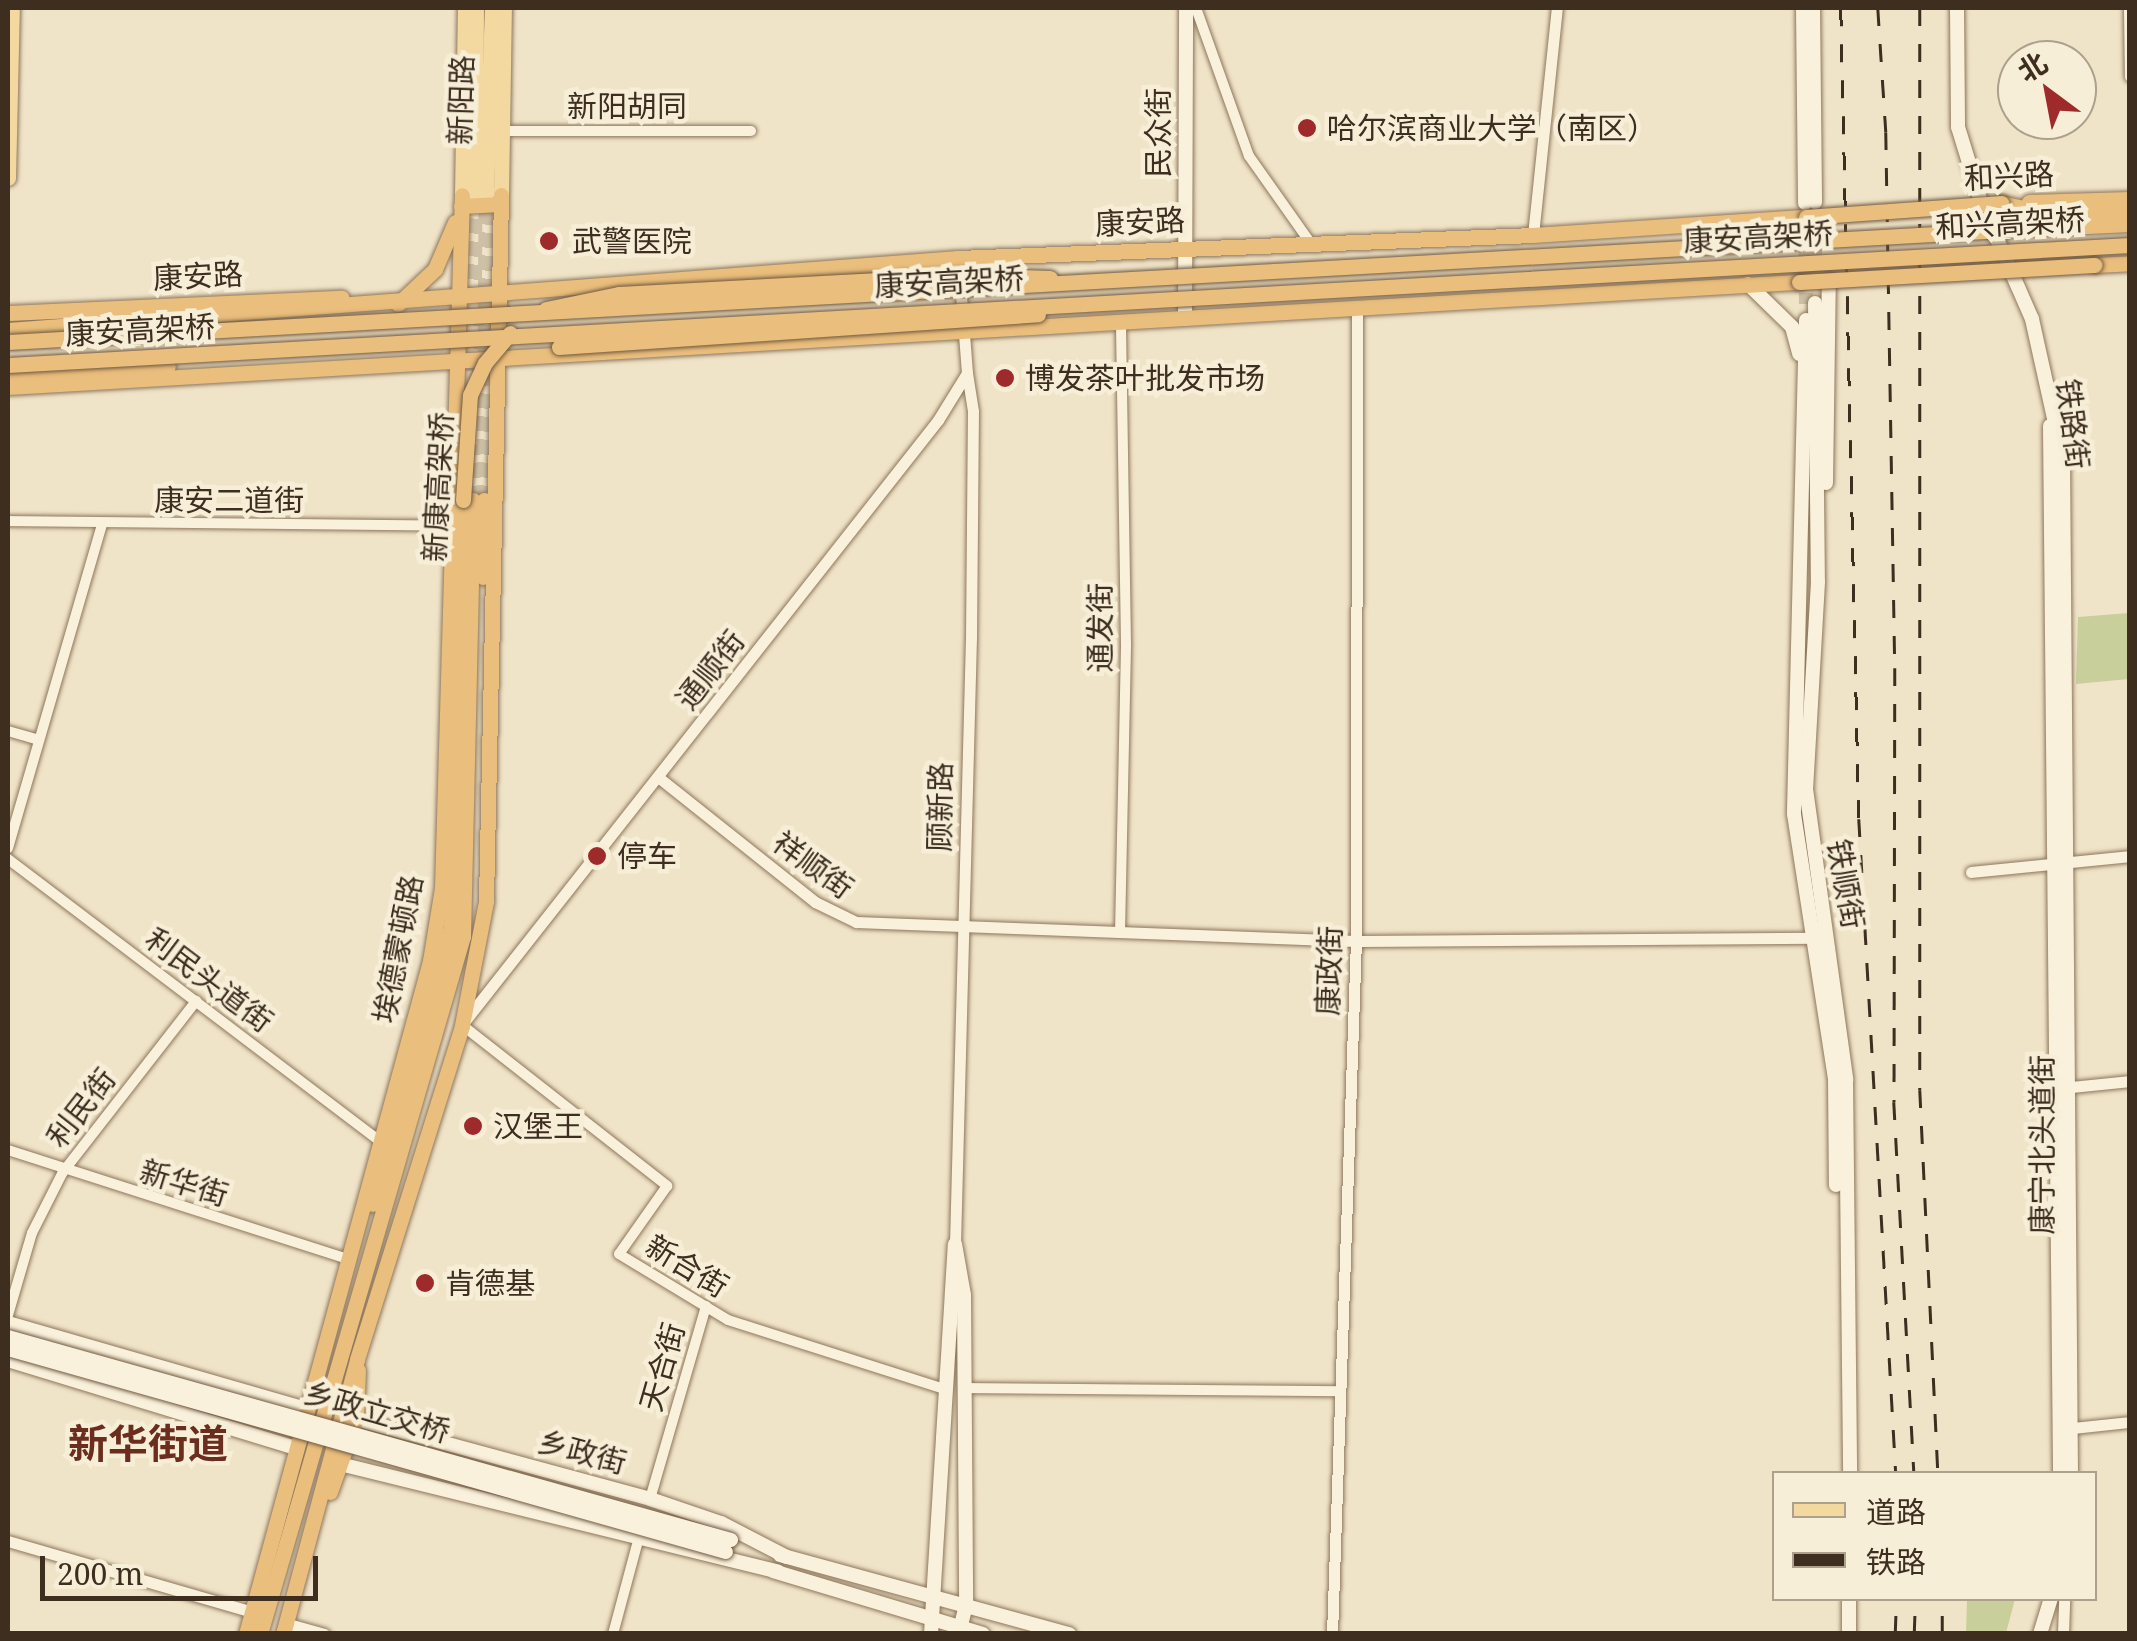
<!DOCTYPE html>
<html>
<head>
<meta charset="utf-8">
<style>
	body { margin:0 }
	#map { position:relative; width:2137px; height:1641px; overflow:hidden; background:#f0e4c8; font-family:"Noto Serif","Noto Sans SC",serif }
	div>[style] { position:absolute }
	.green>* { inset:0; background:#c9cf9b }
	.secondary-tunnel>* { height:14px; margin-top:-7px; transform-origin:0; background:repeating-linear-gradient(90deg,#ccc0a6 0 14px,transparent 0 21px) }
	.trunk-tunnel>* { height:15px; margin-top:-7.5px; transform-origin:0; background:repeating-linear-gradient(90deg,#ccc0a6 0 15px,transparent 0 23px) }
	.roads { filter:drop-shadow(0 0 2px #8d765c) drop-shadow(0 0 2px #8d765c) }
	.minor>* { height:10px; margin:-5px; padding:0 5px; transform-origin:5px; border-radius:5px; background:#faf1dc }
	.tertiary>* { height:11px; margin:-5.5px; padding:0 5.5px; transform-origin:5.5px; border-radius:5.5px; background:#faf1dc }
	.secondary>* { height:14px; margin:-7px; padding:0 7px; transform-origin:7px; border-radius:7px; background:#faf1dc }
	.primary>* { height:15px; margin:-7.5px; padding:0 7.5px; transform-origin:7.5px; border-radius:7.5px; background:#f3d9a0 }
	.trunk>* { height:15px; margin:-7.5px; padding:0 7.5px; transform-origin:7.5px; border-radius:7.5px; background:#eabe7c }
	.rail>* { height:2.5px; margin-top:-1.25px; transform-origin:0; background:repeating-linear-gradient(90deg,#3d2e20 0 18px,transparent 0 36px) }
	.bridges { filter:drop-shadow(0 0 2px #6f573f) drop-shadow(0 0 2px #6f573f) }
	.secondary-bridge>* { height:14px; margin:-7px; padding:0 7px; transform-origin:7px; border-radius:7px; background:#faf1dc }
	.trunk-bridge>* { height:15px; margin:-7.5px; padding:0 7.5px; transform-origin:7.5px; border-radius:7.5px; background:#eabe7c }
	.dots>* { width:28px; height:28px; translate:-50% -50%; box-sizing:border-box; border:5px solid #f7eed8; border-radius:50% }
	span { translate:-50% -50%; white-space:nowrap; text-align:center; line-height:1.15; -webkit-text-stroke:9px #f7eed8; paint-order:stroke }
	.street-label { font-size:30px; color:#3d2e20 }
	.poi-label { font-size:30px; color:#3d2e20 }
	.left { translate:0 -50%; text-align:left }
	.district-label { font-size:40px; color:#6b2e1e; font-weight:700 }
	.frame { position:absolute; inset:0; border:10px solid #3d2e20; pointer-events:none }
	.legend { position:absolute; left:1772px; top:1471px; width:325px; height:130px; box-sizing:border-box; background:#f7eed8; border:2px solid #ada18e; margin:0; padding:12px 18px; list-style:none; font-size:30px; color:#3d2e20 }
	.legend li { display:flex; align-items:center; gap:20px; height:50px }
	.legend b { width:50px; border:2px solid #ada18e }
	.north { position:absolute; left:1997px; top:40px; width:100px; height:100px; box-sizing:border-box; background:#f7eed8; border:2px solid #ada18e; border-radius:50%; rotate:328deg; font-size:28px; font-weight:700; line-height:40px; text-align:center; color:#3d2e20 }
	.north::after { content:''; display:block; margin:auto; width:35px; height:45px; background:#9e2a2b; clip-path:polygon(50% 0,100% 100%,50% 72%,0 100%) }
	.scale { position:absolute; left:40px; top:1556px; width:278px; height:45px; box-sizing:border-box; border:5px solid #3d2e20; border-top:0; padding-left:12px; font-size:30px; line-height:35px; white-space:nowrap; color:#3d2e20; -webkit-text-stroke:8px #f7eed8; paint-order:stroke }
</style>
</head>
<body>
<div id="map">
	<div class="green">
		<div style="clip-path:polygon(2129px 613px,2129px 679px,2076px 684px,2078px 617px)"></div>
		<div style="clip-path:polygon(1967px 1599px,2015px 1599px,2006px 1633px,1966px 1633px)"></div>
	</div>
	<div class="secondary-tunnel">
		<div style="left:1815px;top:208px;width:64px;rotate:90deg"></div>
		<div style="left:1805px;top:209px;width:95px;rotate:89.4deg"></div>
	</div>
	<div class="trunk-tunnel">
		<div style="left:474px;top:371px;width:176px;rotate:-89.7deg"></div>
		<div style="left:473px;top:500px;width:56px;rotate:-90deg"></div>
		<div style="left:484px;top:500px;width:305px;rotate:-89.6deg"></div>
	</div>
	<div class="roads">
		<div class="minor">
			<div style="left:1196px;top:8px;width:157px;rotate:70.3deg"></div>
			<div style="left:1249px;top:156px;width:109px;rotate:54.7deg"></div>
			<div style="left:503px;top:131px;width:248px"></div>
			<div style="left:8px;top:521px;width:443px;rotate:0.6deg"></div>
			<div style="left:8px;top:731px;width:32px;rotate:16deg"></div>
			<div style="left:8px;top:848px;width:336px;rotate:-73.8deg"></div>
			<div style="left:8px;top:859px;width:467px;rotate:37.2deg"></div>
			<div style="left:1120px;top:933px;width:289px;rotate:-88.8deg"></div>
			<div style="left:1126px;top:644px;width:321px;rotate:-90.9deg"></div>
			<div style="left:462px;top:1025px;width:261px;rotate:38.1deg"></div>
			<div style="left:667px;top:1186px;width:83px;rotate:125.2deg"></div>
			<div style="left:619px;top:1254px;width:127px;rotate:31.2deg"></div>
			<div style="left:728px;top:1320px;width:227px;rotate:17.7deg"></div>
			<div style="left:8px;top:1150px;width:356px;rotate:17.8deg"></div>
			<div style="left:8px;top:1315px;width:85px;rotate:-73.7deg"></div>
			<div style="left:32px;top:1233px;width:68px;rotate:-63.1deg"></div>
			<div style="left:63px;top:1172px;width:217px;rotate:-52.1deg"></div>
			<div style="left:963px;top:1388px;width:376px;rotate:0.5deg"></div>
			<div style="left:650px;top:1499px;width:201px;rotate:-73.8deg"></div>
			<div style="left:613px;top:1634px;width:96px;rotate:-75deg"></div>
		</div>
		<div class="tertiary">
			<div style="left:2129px;top:8px;width:68px;rotate:89.2deg"></div>
			<div style="left:1533px;top:235px;width:228px;rotate:-84deg"></div>
			<div style="left:658px;top:777px;width:201px;rotate:38.5deg"></div>
			<div style="left:815px;top:902px;width:46px;rotate:26deg"></div>
			<div style="left:856px;top:922px;width:500px;rotate:2.18deg"></div>
			<div style="left:1356px;top:941px;width:461px;rotate:-0.4deg"></div>
			<div style="left:1971px;top:872px;width:160px;rotate:-5.7deg"></div>
			<div style="left:464px;top:1022px;width:766px;rotate:-51.78deg"></div>
			<div style="left:938px;top:420px;width:55px;rotate:-58.3deg"></div>
			<div style="left:967px;top:373px;width:90px;rotate:-94.4deg"></div>
			<div style="left:2062px;top:1088px;width:68px;rotate:-5.9deg"></div>
			<div style="left:955px;top:1244px;width:606px;rotate:-88.49deg"></div>
			<div style="left:971px;top:638px;width:227px;rotate:-89.5deg"></div>
			<div style="left:973px;top:411px;width:38px;rotate:-99deg"></div>
			<div style="left:2064px;top:1429px;width:66px;rotate:-6.1deg"></div>
			<div style="left:8px;top:1541px;width:254px;rotate:16.2deg"></div>
			<div style="left:285px;top:1623px;width:41px;rotate:15.8deg"></div>
			<div style="left:1332px;top:1634px;width:693px;rotate:-88.02deg"></div>
			<div style="left:1356px;top:941px;width:632px;rotate:-89.91deg"></div>
			<div style="left:2063px;top:1634px;width:36px;rotate:-88deg"></div>
		</div>
		<div class="secondary">
			<div style="left:1803px;top:8px;width:195px;rotate:89.4deg"></div>
			<div style="left:1813px;top:8px;width:194px;rotate:89.4deg"></div>
			<div style="left:1957px;top:8px;width:119px;rotate:89.5deg"></div>
			<div style="left:1958px;top:127px;width:82px;rotate:72.9deg"></div>
			<div style="left:1982px;top:205px;width:124px;rotate:66.3deg"></div>
			<div style="left:2032px;top:319px;width:143px;rotate:77.5deg"></div>
			<div style="left:2063px;top:459px;width:1015px;rotate:89.55deg"></div>
			<div style="left:1748px;top:284px;width:62px;rotate:44.3deg"></div>
			<div style="left:1792px;top:327px;width:28px;rotate:75deg"></div>
			<div style="left:1815px;top:303px;width:279px;rotate:89.4deg"></div>
			<div style="left:1818px;top:582px;width:207px;rotate:93.3deg"></div>
			<div style="left:1806px;top:789px;width:293px;rotate:82.1deg"></div>
			<div style="left:1846px;top:1079px;width:395px;rotate:89.4deg"></div>
			<div style="left:1185px;top:319px;width:311px;rotate:-89.8deg"></div>
			<div style="left:1806px;top:320px;width:494px;rotate:91.4deg"></div>
			<div style="left:1794px;top:814px;width:268px;rotate:81.2deg"></div>
			<div style="left:1835px;top:1079px;width:106px;rotate:89.5deg"></div>
			<div style="left:2050px;top:426px;width:1048px;rotate:89.45deg"></div>
			<div style="left:1826px;top:483px;width:203px;rotate:-89.2deg"></div>
			<div style="left:955px;top:1244px;width:52px;rotate:80deg"></div>
			<div style="left:964px;top:1295px;width:310px;rotate:89.6deg"></div>
			<div style="left:966px;top:1605px;width:30px;rotate:104deg"></div>
			<div style="left:8px;top:1323px;width:310px;rotate:16.1deg"></div>
			<div style="left:8px;top:1360px;width:301px;rotate:17deg"></div>
			<div style="left:356px;top:1419px;width:305px;rotate:15.2deg"></div>
			<div style="left:650px;top:1499px;width:75px;rotate:18.7deg"></div>
			<div style="left:721px;top:1523px;width:74px;rotate:27.3deg"></div>
			<div style="left:344px;top:1465px;width:447px;rotate:13.8deg"></div>
			<div style="left:780px;top:1555px;width:300px;rotate:15.3deg"></div>
			<div style="left:773px;top:1571px;width:219px;rotate:16.7deg"></div>
			<div style="left:931px;top:1634px;width:389px;rotate:-86.5deg"></div>
			<div style="left:1849px;top:1634px;width:36px;rotate:-90deg"></div>
			<div style="left:2040px;top:1634px;width:38px;rotate:-73deg"></div>
		</div>
		<div class="primary">
			<div style="left:8px;top:178px;width:170px;rotate:-88.7deg"></div>
			<div style="left:462px;top:195px;width:187px;rotate:-89.1deg"></div>
			<div style="left:475px;top:195px;width:187px;rotate:-89.7deg"></div>
			<div style="left:486px;top:195px;width:187px;rotate:-88.2deg"></div>
			<div style="left:501px;top:195px;width:187px;rotate:-89.1deg"></div>
		</div>
		<div class="trunk">
			<div style="left:2029px;top:202px;width:101px;rotate:-1.7deg"></div>
			<div style="left:2001px;top:203px;width:47px;rotate:12.3deg"></div>
			<div style="left:2047px;top:213px;width:83px;rotate:-1.4deg"></div>
			<div style="left:461px;top:206px;width:40px;rotate:-2.9deg"></div>
			<div style="left:2003px;top:230px;width:127px;rotate:-2.7deg"></div>
			<div style="left:2095px;top:265px;width:35px;rotate:-3deg"></div>
			<div style="left:398px;top:304px;width:51px;rotate:-43.4deg"></div>
			<div style="left:435px;top:269px;width:51px;rotate:-66.9deg"></div>
			<div style="left:8px;top:313px;width:334px;rotate:-2.6deg"></div>
			<div style="left:8px;top:330px;width:953px;rotate:-4.33deg"></div>
			<div style="left:958px;top:258px;width:575px;rotate:-2.29deg"></div>
			<div style="left:1533px;top:235px;width:274px;rotate:-3.8deg"></div>
			<div style="left:8px;top:374px;width:160px;rotate:-2.9deg"></div>
			<div style="left:8px;top:387px;width:1794px;rotate:-3.36deg"></div>
			<div style="left:483px;top:577px;width:77px;rotate:-89.3deg"></div>
			<div style="left:373px;top:1204px;width:288px;rotate:-74.3deg"></div>
			<div style="left:451px;top:927px;width:418px;rotate:-88.5deg"></div>
			<div style="left:330px;top:1492px;width:77px;rotate:-70.4deg"></div>
			<div style="left:356px;top:1419px;width:49px;rotate:-87.7deg"></div>
			<div style="left:246px;top:1634px;width:698px;rotate:-74.71deg"></div>
			<div style="left:430px;top:961px;width:74px;rotate:-80.7deg"></div>
			<div style="left:442px;top:888px;width:693px;rotate:-88.35deg"></div>
			<div style="left:260px;top:1634px;width:727px;rotate:-73.78deg"></div>
			<div style="left:463px;top:936px;width:436px;rotate:-88.7deg"></div>
			<div style="left:283px;top:1634px;width:285px;rotate:-74.9deg"></div>
			<div style="left:357px;top:1359px;width:350px;rotate:-72.5deg"></div>
			<div style="left:462px;top:1025px;width:126px;rotate:-79deg"></div>
			<div style="left:486px;top:901px;width:706px;rotate:-88.78deg"></div>
		</div>
	</div>
	<div class="rail">
		<div style="left:1841px;top:8px;width:811px;rotate:88.73deg"></div>
		<div style="left:1859px;top:819px;width:656px;rotate:86.77deg"></div>
		<div style="left:1878px;top:8px;width:124px;rotate:86.3deg"></div>
		<div style="left:1886px;top:132px;width:536px;rotate:89.04deg"></div>
		<div style="left:1895px;top:668px;width:434px;rotate:90.1deg"></div>
		<div style="left:1894px;top:1102px;width:373px;rotate:86.9deg"></div>
		<div style="left:1920px;top:8px;width:1082px;rotate:90deg"></div>
		<div style="left:1920px;top:1090px;width:384px;rotate:87.3deg"></div>
		<div style="left:1895px;top:1634px;width:36px;rotate:-88deg"></div>
		<div style="left:1914px;top:1634px;width:36px;rotate:-88deg"></div>
		<div style="left:1942px;top:1634px;width:36px;rotate:-90deg"></div>
	</div>
	<div class="bridges">
		<div class="secondary-bridge">
			<div style="left:8px;top:1337px;width:751px;rotate:15.68deg"></div>
			<div style="left:8px;top:1349px;width:746px;rotate:15.79deg"></div>
		</div>
		<div class="trunk-bridge">
			<div style="left:1806px;top:217px;width:196px;rotate:-4.1deg"></div>
			<div style="left:1799px;top:282px;width:296px;rotate:-3.3deg"></div>
			<div style="left:546px;top:309px;width:75px;rotate:-11.6deg"></div>
			<div style="left:619px;top:294px;width:347px;rotate:-3.1deg"></div>
			<div style="left:965px;top:275px;width:85px;rotate:2deg"></div>
			<div style="left:8px;top:342px;width:1998px;rotate:-3.21deg"></div>
			<div style="left:559px;top:347px;width:480px;rotate:-3.9deg"></div>
			<div style="left:8px;top:365px;width:2125px;rotate:-3.24deg"></div>
			<div style="left:463px;top:500px;width:105px;rotate:-86.2deg"></div>
			<div style="left:470px;top:395px;width:35px;rotate:-65deg"></div>
			<div style="left:485px;top:363px;width:39px;rotate:-50deg"></div>
		</div>
	</div>
	<div class="dots">
		<div style="left:1307px;top:128px;background:#9e2a2b"></div>
		<div style="left:549px;top:241px;background:#9e2a2b"></div>
		<div style="left:1005px;top:378px;background:#9e2a2b"></div>
		<div style="left:597px;top:856px;background:#9e2a2b"></div>
		<div style="left:473px;top:1126px;background:#9e2a2b"></div>
		<div style="left:425px;top:1283px;background:#9e2a2b"></div>
	</div>
	<div class="street-label">
		<span style="left:461px;top:100px;rotate:-88deg">新阳路</span>
		<span style="left:627px;top:106px">新阳胡同</span>
		<span style="left:1158px;top:133px;rotate:-90deg">民众街</span>
		<span style="left:2009px;top:176px;rotate:-3deg">和兴路</span>
		<span style="left:1140px;top:222px;rotate:-3deg">康安路</span>
		<span style="left:2010px;top:223px;rotate:-3deg">和兴高架桥</span>
		<span style="left:1758px;top:237px;rotate:-3deg">康安高架桥</span>
		<span style="left:198px;top:276px;rotate:-3deg">康安路</span>
		<span style="left:949px;top:282px;rotate:-3deg">康安高架桥</span>
		<span style="left:140px;top:330px;rotate:-3deg">康安高架桥</span>
		<span style="left:2073px;top:424px;rotate:83deg">铁路街</span>
		<span style="left:438px;top:487px;rotate:-87deg">新康高架桥</span>
		<span style="left:229px;top:500px">康安二道街</span>
		<span style="left:1100px;top:628px;rotate:-90deg">通发街</span>
		<span style="left:710px;top:670px;rotate:-52deg">通顺街</span>
		<span style="left:940px;top:807px;rotate:-89deg">顾新路</span>
		<span style="left:813px;top:865px;rotate:36deg">祥顺街</span>
		<span style="left:1846px;top:884px;rotate:80deg">铁顺街</span>
		<span style="left:398px;top:949px;rotate:-79deg">埃德蒙顿路</span>
		<span style="left:1329px;top:971px;rotate:-88deg">康政街</span>
		<span style="left:209px;top:980px;rotate:37deg">利民头道街</span>
		<span style="left:81px;top:1108px;rotate:-52deg">利民街</span>
		<span style="left:2042px;top:1145px;rotate:-90deg">康宁北头道街</span>
		<span style="left:184px;top:1183px;rotate:17deg">新华街</span>
		<span style="left:687px;top:1266px;rotate:31deg">新合街</span>
		<span style="left:662px;top:1367px;rotate:-74deg">天合街</span>
		<span style="left:377px;top:1412px;rotate:16deg">乡政立交桥</span>
		<span style="left:582px;top:1452px;rotate:15deg">乡政街</span>
	</div>
	<div class="poi-label">
		<span class="left" style="left:1327px;top:128px">哈尔滨商业大学（南区）</span>
		<span class="left" style="left:572px;top:241px">武警医院</span>
		<span class="left" style="left:1025px;top:378px">博发茶叶批发市场</span>
		<span class="left" style="left:617px;top:856px">停车</span>
		<span class="left" style="left:493px;top:1126px">汉堡王</span>
		<span class="left" style="left:445px;top:1283px">肯德基</span>
	</div>
	<div class="district-label">
		<span style="left:148px;top:1443px">新华街道</span>
	</div>
	<div class="frame"></div>
	<ul class="legend">
	<li><b style="height:12px;background:#f3d9a0"></b>道路</li>
	<li><b style="height:12px;background:#3d2e20"></b>铁路</li>
	</ul>
	<div class="north">北</div>
	<div class="scale">200 m</div>
</div>
</body>
</html>
